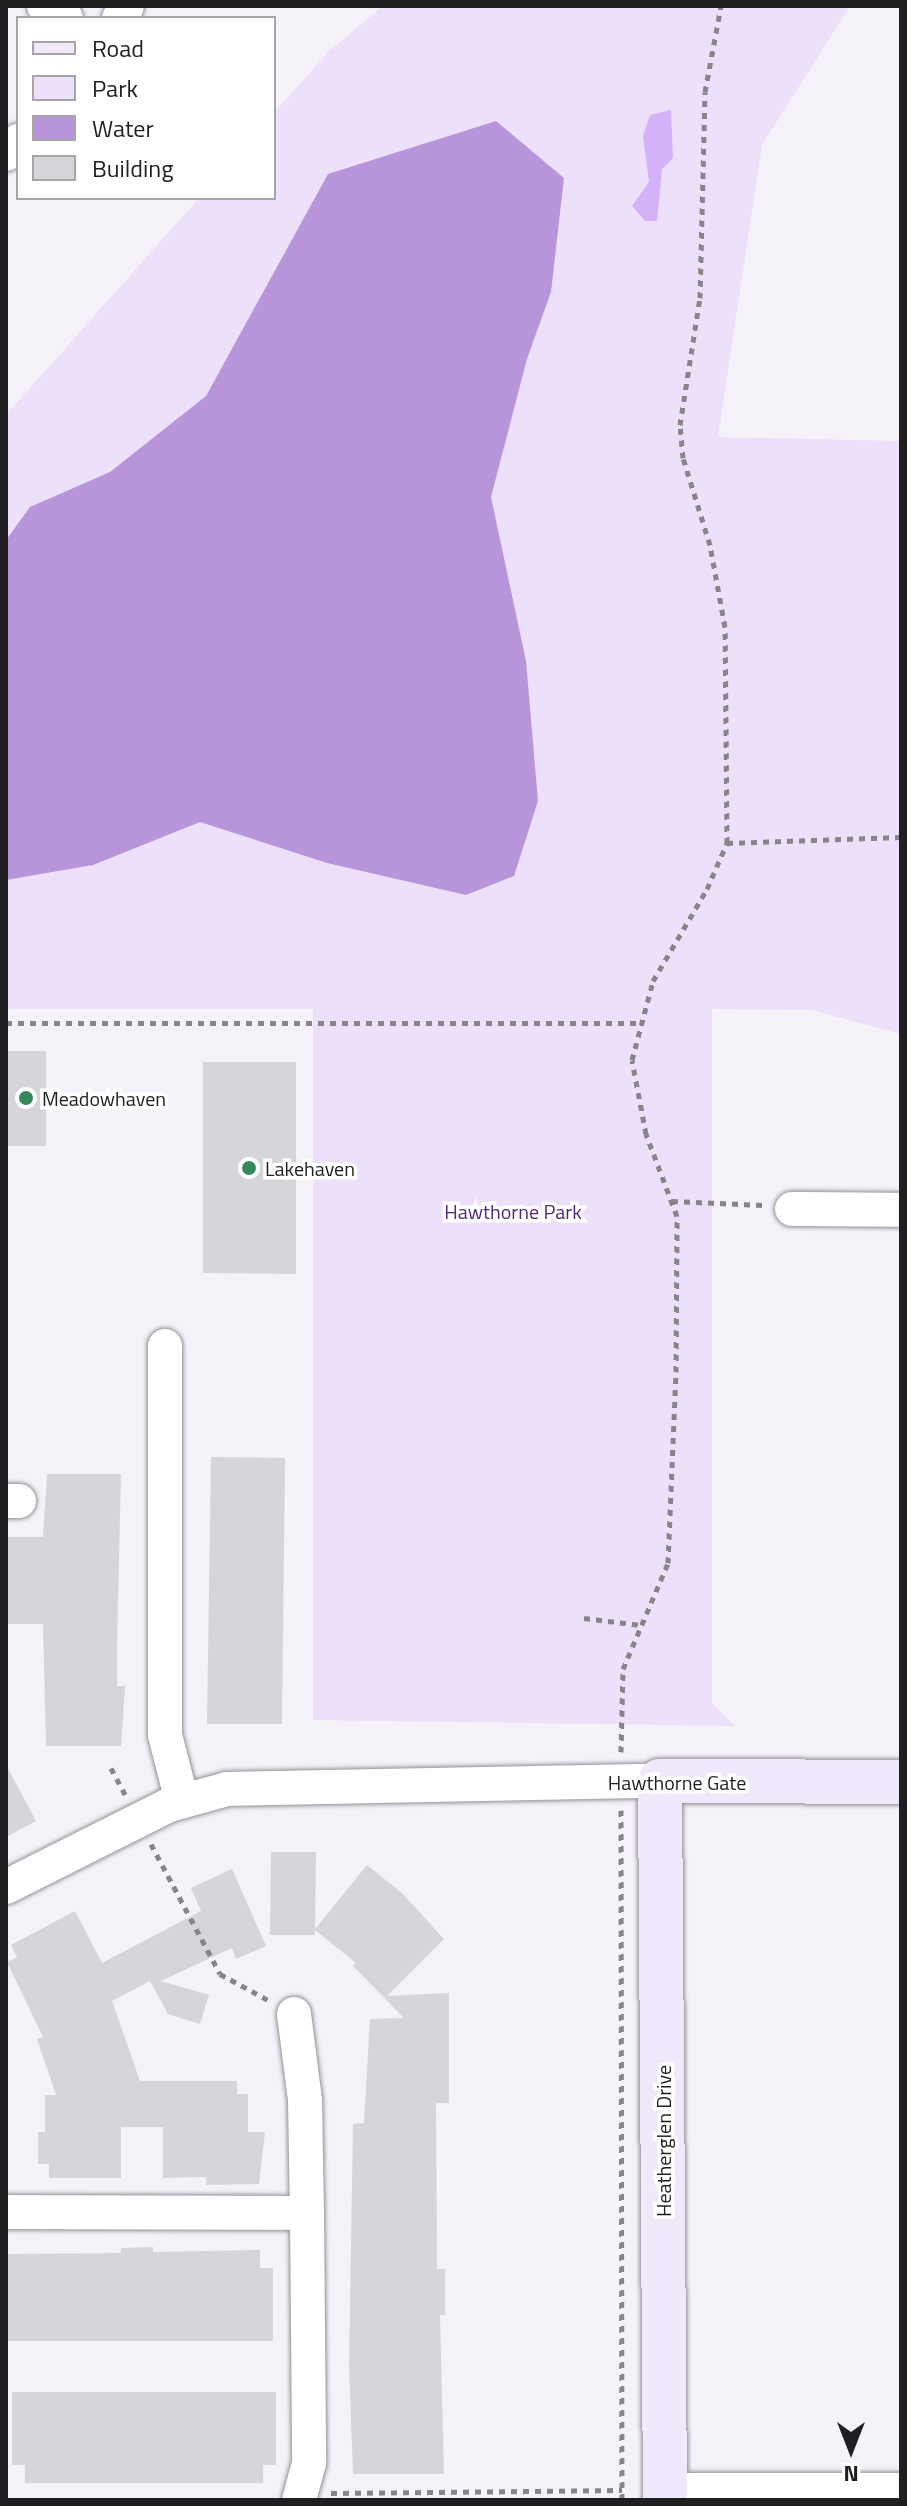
<!DOCTYPE html>
<html>
<head>
<meta charset="utf-8">
<style>
	body { margin:0 }
	#map { position:relative; width:907px; height:2506px; overflow:hidden; background:#f5f2f9; font-family:"Titillium Web",sans-serif }
	div>[style] { position:absolute }
	.green>* { inset:0; background:#ede0fb }
	.forest>* { inset:0; background:#d4b1f8 }
	.water>* { inset:0; background:#b895da }
	.building>* { inset:0; background:#d7d4da }
	.path>* { height:5px; margin-top:-2.5px; transform-origin:0; background:repeating-linear-gradient(90deg,#878589 0 6px,transparent 0 12px) }
	.roads { filter:drop-shadow(0 0 2px #949197) drop-shadow(0 0 2px #949197) }
	.street>* { height:34px; margin:-17px; padding:0 17px; transform-origin:17px; border-radius:17px; background:#fff }
	.secondary>* { height:44px; margin:-22px; padding:0 22px; transform-origin:22px; border-radius:22px; background:#f1e8fb }
	.dots>* { width:22px; height:22px; translate:-50% -50%; box-sizing:border-box; border:4px solid #fff; border-radius:50% }
	span { translate:-50% -50%; white-space:nowrap; text-align:center; line-height:1.15; -webkit-text-stroke:7px #fff; paint-order:stroke }
	.poi-label { font-size:20px; color:#1f1e20 }
	.left { translate:0 -50%; text-align:left }
	.park-label { font-size:20px; color:#542778 }
	.street-label { font-size:20px; color:#1f1e20 }
	.frame { position:absolute; inset:0; border:8px solid #1f1e20; pointer-events:none }
	.legend { position:absolute; left:16px; top:16px; width:260px; height:184px; box-sizing:border-box; background:#fff; border:2px solid #a5a5a6; margin:0; padding:10px 14px; list-style:none; font-size:24px; color:#1f1e20 }
	.legend li { display:flex; align-items:center; gap:16px; height:40px }
	.legend b { width:40px; border:2px solid #a5a5a6 }
	.north { position:absolute; left:811px; top:2410px; width:80px; height:80px; -webkit-text-stroke:6px #fff; paint-order:stroke; rotate:180deg; font-size:22px; font-weight:700; line-height:32px; text-align:center; color:#1f1e20 }
	.north::after { content:''; display:block; margin:auto; width:28px; height:36px; background:#1f1e20; clip-path:polygon(50% 0,100% 100%,50% 72%,0 100%) }
</style>
</head>
<body>
<div id="map">
	<div class="green">
		<div style="clip-path:polygon(383px 6px,850px 6px,762px 145px,718px 437px,901px 441px,901px 1034px,812px 1010px,712px 1009px,712px 1703px,735px 1726px,313px 1720px,313px 1009px,6px 1009px,6px 415px,199px 198px,274px 198px,274px 113px,328px 52px)"></div>
	</div>
	<div class="forest">
		<div style="clip-path:polygon(671px 110px,673px 158px,662px 169px,657px 221px,645px 221px,632px 206px,649px 182px,643px 136px,650px 115px)"></div>
	</div>
	<div class="water">
		<div style="clip-path:polygon(496px 121px,564px 178px,551px 292px,527px 359px,491px 497px,526px 661px,538px 801px,514px 876px,466px 895px,327px 863px,200px 822px,93px 865px,6px 880px,6px 540px,30px 507px,110px 472px,206px 396px,328px 174px)"></div>
	</div>
	<div class="building">
		<div style="clip-path:polygon(6px 1051px,46px 1051px,46px 1146px,6px 1146px)"></div>
		<div style="clip-path:polygon(203px 1062px,296px 1062px,296px 1274px,203px 1273px)"></div>
		<div style="clip-path:polygon(211px 1457px,285px 1458px,282px 1724px,207px 1724px)"></div>
		<div style="clip-path:polygon(47px 1474px,121px 1474px,117px 1645px,117px 1686px,125px 1686px,121px 1746px,46px 1746px,43px 1624px,6px 1624px,6px 1537px,43px 1537px)"></div>
		<div style="clip-path:polygon(6px 1765px,36px 1821px,6px 1837px)"></div>
		<div style="clip-path:polygon(271px 1852px,316px 1852px,315px 1929px,367px 1865px,402px 1893px,444px 1939px,387px 1996px,449px 1993px,449px 2103px,436px 2103px,437px 2269px,445px 2269px,445px 2315px,440px 2315px,444px 2474px,353px 2474px,349px 2367px,353px 2124px,364px 2123px,370px 2019px,404px 2018px,353px 1966px,356px 1963px,315px 1930px,315px 1935px,270px 1935px)"></div>
		<div style="clip-path:polygon(232px 1869px,266px 1946px,236px 1959px,232px 1948px,161px 1981px,209px 1995px,200px 2024px,168px 2014px,150px 1981px,112px 2001px,140px 2081px,237px 2081px,237px 2094px,248px 2094px,248px 2132px,265px 2132px,259px 2184px,206px 2185px,206px 2177px,163px 2178px,163px 2127px,121px 2127px,121px 2178px,49px 2178px,49px 2164px,38px 2164px,38px 2132px,45px 2132px,45px 2095px,56px 2095px,37px 2039px,43px 2037px,7px 1962px,17px 1957px,11px 1945px,75px 1911px,102px 1963px,201px 1911px,191px 1888px)"></div>
		<div style="clip-path:polygon(153px 2247px,153px 2252px,260px 2250px,260px 2268px,273px 2268px,273px 2341px,6px 2341px,6px 2254px,121px 2253px,121px 2248px)"></div>
		<div style="clip-path:polygon(12px 2392px,276px 2392px,276px 2465px,263px 2465px,263px 2483px,25px 2483px,25px 2465px,12px 2465px)"></div>
	</div>
	<div class="path">
		<div style="left:727px;top:843px;width:174px;rotate:-2deg"></div>
		<div style="left:6px;top:1023px;width:632px"></div>
		<div style="left:672px;top:1201px;width:91px;rotate:2.5deg"></div>
		<div style="left:584px;top:1618px;width:57px;rotate:7deg"></div>
		<div style="left:621px;top:1752px;width:83px;rotate:-88.6deg"></div>
		<div style="left:623px;top:1669px;width:115px;rotate:-67deg"></div>
		<div style="left:668px;top:1563px;width:191px;rotate:-87.6deg"></div>
		<div style="left:676px;top:1372px;width:156px;rotate:-89.6deg"></div>
		<div style="left:677px;top:1216px;width:88px;rotate:-110.7deg"></div>
		<div style="left:646px;top:1134px;width:75px;rotate:-100.7deg"></div>
		<div style="left:632px;top:1060px;width:82px;rotate:-75.1deg"></div>
		<div style="left:653px;top:981px;width:107px;rotate:-59.6deg"></div>
		<div style="left:707px;top:889px;width:50px;rotate:-66.5deg"></div>
		<div style="left:727px;top:843px;width:216px;rotate:-90.5deg"></div>
		<div style="left:725px;top:627px;width:83px;rotate:-100.4deg"></div>
		<div style="left:710px;top:545px;width:91px;rotate:-107.2deg"></div>
		<div style="left:683px;top:458px;width:33px;rotate:-95deg"></div>
		<div style="left:680px;top:425px;width:129px;rotate:-81.1deg"></div>
		<div style="left:700px;top:298px;width:206px;rotate:-88.6deg"></div>
		<div style="left:705px;top:92px;width:87px;rotate:-79.5deg"></div>
		<div style="left:111px;top:1768px;width:32px;rotate:62deg"></div>
		<div style="left:621px;top:1810px;width:690px;rotate:89.92deg"></div>
		<div style="left:151px;top:1844px;width:147px;rotate:62deg"></div>
		<div style="left:220px;top:1974px;width:55px;rotate:28.4deg"></div>
		<div style="left:331px;top:2493px;width:291px;rotate:-0.6deg"></div>
	</div>
	<div class="roads">
		<div class="street">
			<div style="left:44px;top:6px;width:25px;rotate:29deg"></div>
			<div style="left:119px;top:18px;width:14px;rotate:-56deg"></div>
			<div style="left:6px;top:154px;width:18px;rotate:-47deg"></div>
			<div style="left:792px;top:1209px;width:109px;rotate:0.5deg"></div>
			<div style="left:165px;top:1346px;width:389px;rotate:90deg"></div>
			<div style="left:165px;top:1735px;width:68px;rotate:75.6deg"></div>
			<div style="left:6px;top:1501px;width:13px"></div>
			<div style="left:6px;top:1887px;width:182px;rotate:-26.7deg"></div>
			<div style="left:169px;top:1805px;width:60px;rotate:-15.4deg"></div>
			<div style="left:227px;top:1789px;width:433px;rotate:-1.1deg"></div>
			<div style="left:294px;top:2014px;width:87px;rotate:82.7deg"></div>
			<div style="left:305px;top:2100px;width:113px;rotate:89deg"></div>
			<div style="left:307px;top:2213px;width:250px;rotate:89.5deg"></div>
			<div style="left:309px;top:2463px;width:38px;rotate:105deg"></div>
			<div style="left:6px;top:2212px;width:301px;rotate:0.2deg"></div>
			<div style="left:665px;top:2490px;width:236px"></div>
		</div>
		<div class="secondary">
			<div style="left:665px;top:2500px;width:719px;rotate:-90.4deg"></div>
			<div style="left:660px;top:1781px;width:241px;rotate:0.2deg"></div>
		</div>
	</div>
	<div class="dots">
		<div style="left:26px;top:1098px;background:#34885c"></div>
		<div style="left:249px;top:1168px;background:#34885c"></div>
	</div>
	<div class="poi-label">
		<span class="left" style="left:42px;top:1098px">Meadowhaven</span>
		<span class="left" style="left:265px;top:1168px">Lakehaven</span>
	</div>
	<div class="park-label">
		<span style="left:513px;top:1211px">Hawthorne Park</span>
	</div>
	<div class="street-label">
		<span style="left:677px;top:1782px">Hawthorne Gate</span>
		<span style="left:663px;top:2141px;rotate:-90deg">Heatherglen Drive</span>
	</div>
	<div class="frame"></div>
	<ul class="legend">
	<li><b style="height:10px;background:#f1e8fb"></b>Road</li>
	<li><b style="height:22px;background:#ede0fb"></b>Park</li>
	<li><b style="height:22px;background:#b895da"></b>Water</li>
	<li><b style="height:22px;background:#d7d4da"></b>Building</li>
	</ul>
	<div class="north">N</div>
</div>
</body>
</html>
